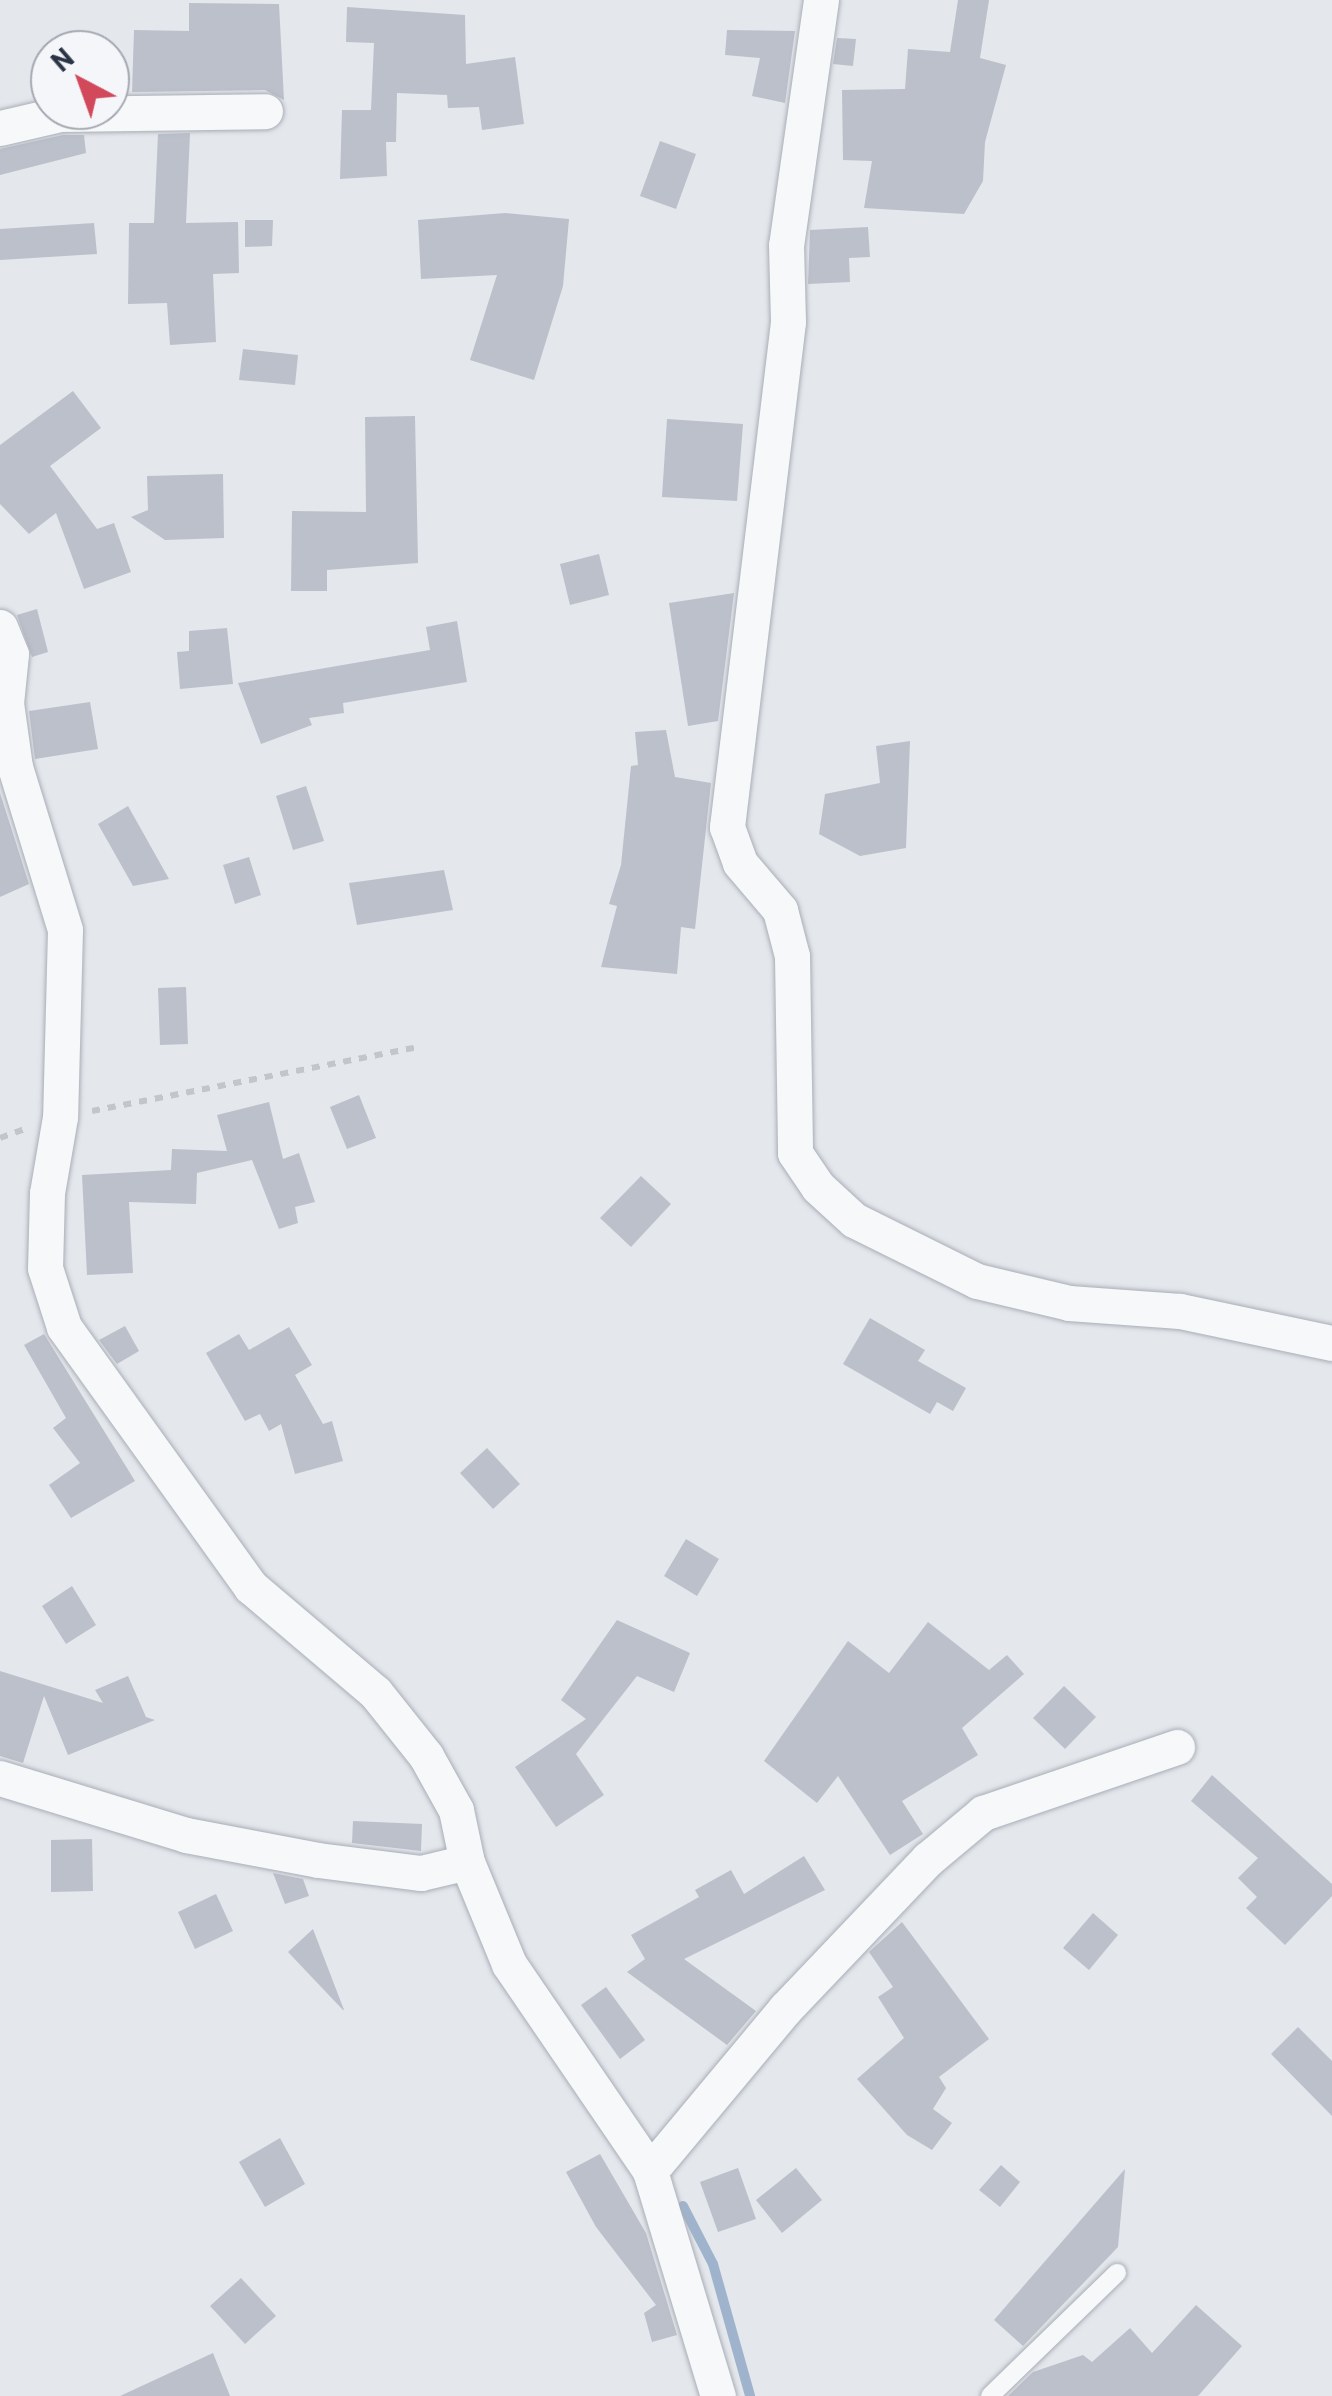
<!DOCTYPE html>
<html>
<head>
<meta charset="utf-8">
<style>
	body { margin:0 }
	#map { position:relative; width:1332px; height:2396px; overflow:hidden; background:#e4e7ec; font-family:Barlow,sans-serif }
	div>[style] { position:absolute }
	.stream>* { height:10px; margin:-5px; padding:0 5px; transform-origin:5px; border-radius:5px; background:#9fb4cc }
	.building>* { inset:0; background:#bbc0ca }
	.path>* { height:6px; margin-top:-3px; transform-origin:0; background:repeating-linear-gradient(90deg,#c2c5cb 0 8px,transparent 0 16px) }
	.roads { filter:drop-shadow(0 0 2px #a9aeb7) drop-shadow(0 0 2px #a9aeb7) }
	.lane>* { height:18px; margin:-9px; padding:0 9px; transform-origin:9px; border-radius:9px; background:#f7f8fa }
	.street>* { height:35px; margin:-17.5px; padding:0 17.5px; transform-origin:17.5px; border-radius:17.5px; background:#f7f8fa }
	span { translate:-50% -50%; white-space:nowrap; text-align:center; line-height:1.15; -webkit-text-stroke:8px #f4f6f9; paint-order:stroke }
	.north { position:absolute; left:30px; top:30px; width:100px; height:100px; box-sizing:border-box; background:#f4f6f9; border:2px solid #a4a8b1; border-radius:50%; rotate:319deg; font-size:28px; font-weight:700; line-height:40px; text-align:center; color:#2b3445 }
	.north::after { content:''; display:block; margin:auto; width:35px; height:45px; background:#d1495b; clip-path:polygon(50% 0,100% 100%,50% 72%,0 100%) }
</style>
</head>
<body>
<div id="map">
	<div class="stream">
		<div style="left:683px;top:2206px;width:65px;rotate:62.7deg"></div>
		<div style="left:713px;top:2264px;width:137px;rotate:74.3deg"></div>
	</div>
	<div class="building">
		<div style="clip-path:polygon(958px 0,989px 0,980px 58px,1006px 65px,985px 142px,983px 181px,964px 214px,864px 208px,872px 161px,843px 160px,842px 90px,905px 89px,908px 49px,950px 52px)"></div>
		<div style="clip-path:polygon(189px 3px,279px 4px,284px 100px,265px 90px,132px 92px,134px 30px,189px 31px)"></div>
		<div style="clip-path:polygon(347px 7px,465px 15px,466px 64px,515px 57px,524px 124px,482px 130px,479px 107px,448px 108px,447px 95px,397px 93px,396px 142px,386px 142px,387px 176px,340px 179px,342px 110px,371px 110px,374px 43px,346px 42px)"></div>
		<div style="clip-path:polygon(727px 30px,795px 31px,785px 103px,752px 96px,760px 58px,725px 55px)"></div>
		<div style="clip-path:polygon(837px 38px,856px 39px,853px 66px,833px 64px)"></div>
		<div style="clip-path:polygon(190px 133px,186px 223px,238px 222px,239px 273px,213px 274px,216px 342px,170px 345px,167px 303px,128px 304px,129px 223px,154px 223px,158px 134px)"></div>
		<div style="clip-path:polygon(63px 135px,84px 135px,86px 153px,0 175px,0 149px)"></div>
		<div style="clip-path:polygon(660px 141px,696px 154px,676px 209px,640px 196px)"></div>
		<div style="clip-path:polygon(505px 213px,569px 219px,563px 286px,534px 380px,470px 360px,497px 275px,421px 279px,418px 220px)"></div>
		<div style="clip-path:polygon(245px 220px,273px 220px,272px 246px,245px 247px)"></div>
		<div style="clip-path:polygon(94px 223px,97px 254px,0 260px,0 229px)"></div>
		<div style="clip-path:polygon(868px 227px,870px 257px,849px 258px,850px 282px,808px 284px,810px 230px)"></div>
		<div style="clip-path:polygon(243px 349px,298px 355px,295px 385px,239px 380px)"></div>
		<div style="clip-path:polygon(73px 391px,101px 428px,50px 466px,97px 529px,114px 523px,131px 572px,84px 589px,56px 513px,29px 534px,0 504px,0 445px)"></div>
		<div style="clip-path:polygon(415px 416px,418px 563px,327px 570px,327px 591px,291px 591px,292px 511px,366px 512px,365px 417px)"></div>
		<div style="clip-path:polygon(667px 419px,743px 424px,737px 501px,662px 497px)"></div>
		<div style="clip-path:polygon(223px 474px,224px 538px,165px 540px,131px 517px,148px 510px,147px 476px)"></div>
		<div style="clip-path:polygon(599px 554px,609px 595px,570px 605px,560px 564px)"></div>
		<div style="clip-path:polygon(734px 593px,718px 721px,688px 726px,669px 603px)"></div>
		<div style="clip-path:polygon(37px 609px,48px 652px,32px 657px,17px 615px)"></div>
		<div style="clip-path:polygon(457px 621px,467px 682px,343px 703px,344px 713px,309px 718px,312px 725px,261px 744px,238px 683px,430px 650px,426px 627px)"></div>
		<div style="clip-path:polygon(227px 628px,233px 684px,180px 689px,177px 652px,189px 651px,189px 631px)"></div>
		<div style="clip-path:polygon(90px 702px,98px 749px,35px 759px,29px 711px)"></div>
		<div style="clip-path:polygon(666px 730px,675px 777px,711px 783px,695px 929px,681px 927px,677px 974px,601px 967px,617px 906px,609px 904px,621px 865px,631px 766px,638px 765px,635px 732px)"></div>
		<div style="clip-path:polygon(910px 741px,906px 848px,860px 856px,819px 834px,825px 794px,880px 783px,876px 746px)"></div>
		<div style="clip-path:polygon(306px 786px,324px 841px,293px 850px,276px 796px)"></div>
		<div style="clip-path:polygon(0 793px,29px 884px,0 897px)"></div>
		<div style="clip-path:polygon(128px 806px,169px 879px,133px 886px,98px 824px)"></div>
		<div style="clip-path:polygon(249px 857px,261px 895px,235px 904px,223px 865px)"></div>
		<div style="clip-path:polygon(444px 870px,453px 910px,357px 925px,349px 883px)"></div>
		<div style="clip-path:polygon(186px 987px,188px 1044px,160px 1045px,158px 988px)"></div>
		<div style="clip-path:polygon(359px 1095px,376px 1138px,347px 1149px,330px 1107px)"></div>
		<div style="clip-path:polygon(269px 1102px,283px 1159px,299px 1153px,315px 1202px,295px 1207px,298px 1223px,279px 1229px,252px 1160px,197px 1173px,196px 1204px,129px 1202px,133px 1273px,87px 1275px,82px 1175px,171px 1170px,172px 1149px,227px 1151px,217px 1115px)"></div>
		<div style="clip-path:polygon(641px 1176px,671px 1204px,631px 1247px,600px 1218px)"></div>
		<div style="clip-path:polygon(870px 1318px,925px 1350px,918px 1361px,966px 1388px,953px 1411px,937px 1402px,930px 1414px,843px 1364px)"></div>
		<div style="clip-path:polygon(125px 1326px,139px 1351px,117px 1364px,99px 1340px)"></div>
		<div style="clip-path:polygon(289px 1327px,312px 1365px,295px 1375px,323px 1424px,332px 1421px,343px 1461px,295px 1474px,281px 1424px,269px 1431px,260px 1414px,245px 1421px,206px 1353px,239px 1334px,249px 1350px)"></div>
		<div style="clip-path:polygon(44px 1334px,135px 1481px,71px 1518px,49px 1485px,80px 1463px,53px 1428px,66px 1418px,24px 1345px)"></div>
		<div style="clip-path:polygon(487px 1448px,520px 1484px,493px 1509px,460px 1473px)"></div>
		<div style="clip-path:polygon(686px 1539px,719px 1559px,697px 1596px,664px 1576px)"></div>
		<div style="clip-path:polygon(72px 1586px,96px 1625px,66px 1644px,42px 1606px)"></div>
		<div style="clip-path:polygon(617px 1620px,690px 1653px,674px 1692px,637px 1676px,576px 1754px,604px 1795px,556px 1827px,515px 1767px,586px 1719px,561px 1700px)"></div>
		<div style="clip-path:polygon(928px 1622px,989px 1670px,1007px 1655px,1024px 1674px,962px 1728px,978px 1755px,902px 1801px,923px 1834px,890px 1855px,838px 1776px,817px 1803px,764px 1761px,848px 1641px,889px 1673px)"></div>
		<div style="clip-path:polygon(0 1671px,103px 1703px,95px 1690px,128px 1676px,146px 1717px,155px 1720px,68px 1755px,44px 1696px,23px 1763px,0 1756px)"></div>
		<div style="clip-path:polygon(1064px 1686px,1096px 1717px,1065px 1749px,1033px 1718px)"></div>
		<div style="clip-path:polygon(1212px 1775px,1332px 1884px,1332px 1896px,1285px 1945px,1246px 1908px,1257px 1897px,1238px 1878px,1258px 1858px,1191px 1801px)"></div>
		<div style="clip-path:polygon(353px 1821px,422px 1824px,421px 1851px,352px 1843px)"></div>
		<div style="clip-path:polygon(92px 1839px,93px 1891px,51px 1892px,51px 1840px)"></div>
		<div style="clip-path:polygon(804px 1856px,825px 1890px,684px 1959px,756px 2011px,727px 2045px,627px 1972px,645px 1959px,631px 1935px,699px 1897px,695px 1890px,731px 1870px,744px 1894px)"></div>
		<div style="clip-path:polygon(273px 1873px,303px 1879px,309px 1896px,285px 1904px)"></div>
		<div style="clip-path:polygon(216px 1894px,233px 1931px,195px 1949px,178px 1912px)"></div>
		<div style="clip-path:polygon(1093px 1913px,1118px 1935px,1089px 1970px,1063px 1948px)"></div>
		<div style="clip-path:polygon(902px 1922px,989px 2039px,939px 2077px,946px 2088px,933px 2109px,952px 2123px,932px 2150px,907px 2135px,857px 2079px,904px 2038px,878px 1997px,893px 1987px,869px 1952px)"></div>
		<div style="clip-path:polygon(313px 1929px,344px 2010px,343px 2010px,288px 1952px)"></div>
		<div style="clip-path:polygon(606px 1987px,645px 2040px,620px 2059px,581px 2005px)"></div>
		<div style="clip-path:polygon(1298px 2027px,1332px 2061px,1332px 2116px,1271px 2054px)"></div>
		<div style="clip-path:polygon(280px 2138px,305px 2184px,265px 2207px,239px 2162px)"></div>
		<div style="clip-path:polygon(600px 2154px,646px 2233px,677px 2335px,652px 2342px,644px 2313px,656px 2305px,596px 2227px,566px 2172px)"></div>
		<div style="clip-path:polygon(1001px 2165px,1020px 2182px,1000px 2207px,979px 2190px)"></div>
		<div style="clip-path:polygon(738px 2168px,756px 2219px,718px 2232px,700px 2182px)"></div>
		<div style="clip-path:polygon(796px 2168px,822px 2200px,782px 2233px,756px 2200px)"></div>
		<div style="clip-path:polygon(1125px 2169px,1118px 2247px,1023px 2346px,994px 2320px)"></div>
		<div style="clip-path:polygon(241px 2278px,276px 2316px,245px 2344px,210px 2306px)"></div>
		<div style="clip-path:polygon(1196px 2305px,1242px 2346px,1198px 2396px,1008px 2396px,1033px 2372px,1083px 2355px,1092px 2362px,1130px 2328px,1152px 2353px)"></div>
		<div style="clip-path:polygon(213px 2353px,230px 2396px,120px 2396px)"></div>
	</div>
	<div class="path">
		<div style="left:92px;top:1111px;width:331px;rotate:-11.1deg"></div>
		<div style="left:0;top:1138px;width:29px;rotate:-20deg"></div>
	</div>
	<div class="roads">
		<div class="lane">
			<div style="left:990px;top:2396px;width:177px;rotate:-44.1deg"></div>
		</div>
		<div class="street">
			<div style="left:821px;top:0;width:247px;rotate:98.1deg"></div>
			<div style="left:786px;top:245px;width:77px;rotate:88.5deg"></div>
			<div style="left:788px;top:322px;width:509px;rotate:96.89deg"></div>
			<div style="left:727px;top:827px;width:38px;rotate:70deg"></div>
			<div style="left:740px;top:863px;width:62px;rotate:49.6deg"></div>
			<div style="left:780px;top:910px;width:48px;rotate:75.4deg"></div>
			<div style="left:792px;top:956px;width:197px;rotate:89.1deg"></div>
			<div style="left:795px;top:1153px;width:41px;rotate:55.9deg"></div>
			<div style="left:818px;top:1187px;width:49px;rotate:42.5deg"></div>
			<div style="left:854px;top:1220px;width:137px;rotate:26.4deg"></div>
			<div style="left:977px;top:1281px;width:95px;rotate:13.4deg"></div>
			<div style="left:1069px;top:1303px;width:111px;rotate:4.1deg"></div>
			<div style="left:1180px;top:1311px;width:155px;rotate:11.9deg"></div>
			<div style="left:0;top:128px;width:62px;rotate:-13.1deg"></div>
			<div style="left:60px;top:114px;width:205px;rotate:-0.8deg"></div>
			<div style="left:0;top:627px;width:29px;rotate:68deg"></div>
			<div style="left:11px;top:654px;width:49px;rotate:95.8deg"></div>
			<div style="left:6px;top:703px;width:65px;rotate:82deg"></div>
			<div style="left:15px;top:767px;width:170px;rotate:72.9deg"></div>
			<div style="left:65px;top:930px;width:187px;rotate:91.5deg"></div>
			<div style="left:60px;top:1117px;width:77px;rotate:99.7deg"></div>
			<div style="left:47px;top:1193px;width:75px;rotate:91.5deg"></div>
			<div style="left:45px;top:1268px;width:62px;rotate:72.1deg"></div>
			<div style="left:64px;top:1327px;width:320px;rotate:54.3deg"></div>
			<div style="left:251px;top:1587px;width:162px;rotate:40.3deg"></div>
			<div style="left:375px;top:1692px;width:82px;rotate:51.4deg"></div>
			<div style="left:426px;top:1756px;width:62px;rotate:60.9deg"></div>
			<div style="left:456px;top:1810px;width:53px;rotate:78.1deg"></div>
			<div style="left:467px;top:1862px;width:110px;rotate:67.6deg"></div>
			<div style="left:509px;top:1964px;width:250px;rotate:55.7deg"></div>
			<div style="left:650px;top:2171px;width:235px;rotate:73.2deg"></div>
			<div style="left:0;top:1778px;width:195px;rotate:17deg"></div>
			<div style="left:186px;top:1835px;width:134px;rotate:10.7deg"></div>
			<div style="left:318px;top:1860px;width:104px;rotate:7.2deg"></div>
			<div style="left:421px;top:1873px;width:47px;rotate:-13.4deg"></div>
			<div style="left:650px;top:2171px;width:212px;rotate:-50.2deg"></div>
			<div style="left:786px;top:2008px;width:206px;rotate:-46.4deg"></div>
			<div style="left:928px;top:1859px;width:72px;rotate:-39.9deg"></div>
			<div style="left:983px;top:1813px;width:205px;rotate:-18.8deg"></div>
		</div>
	</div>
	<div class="north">N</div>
</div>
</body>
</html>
